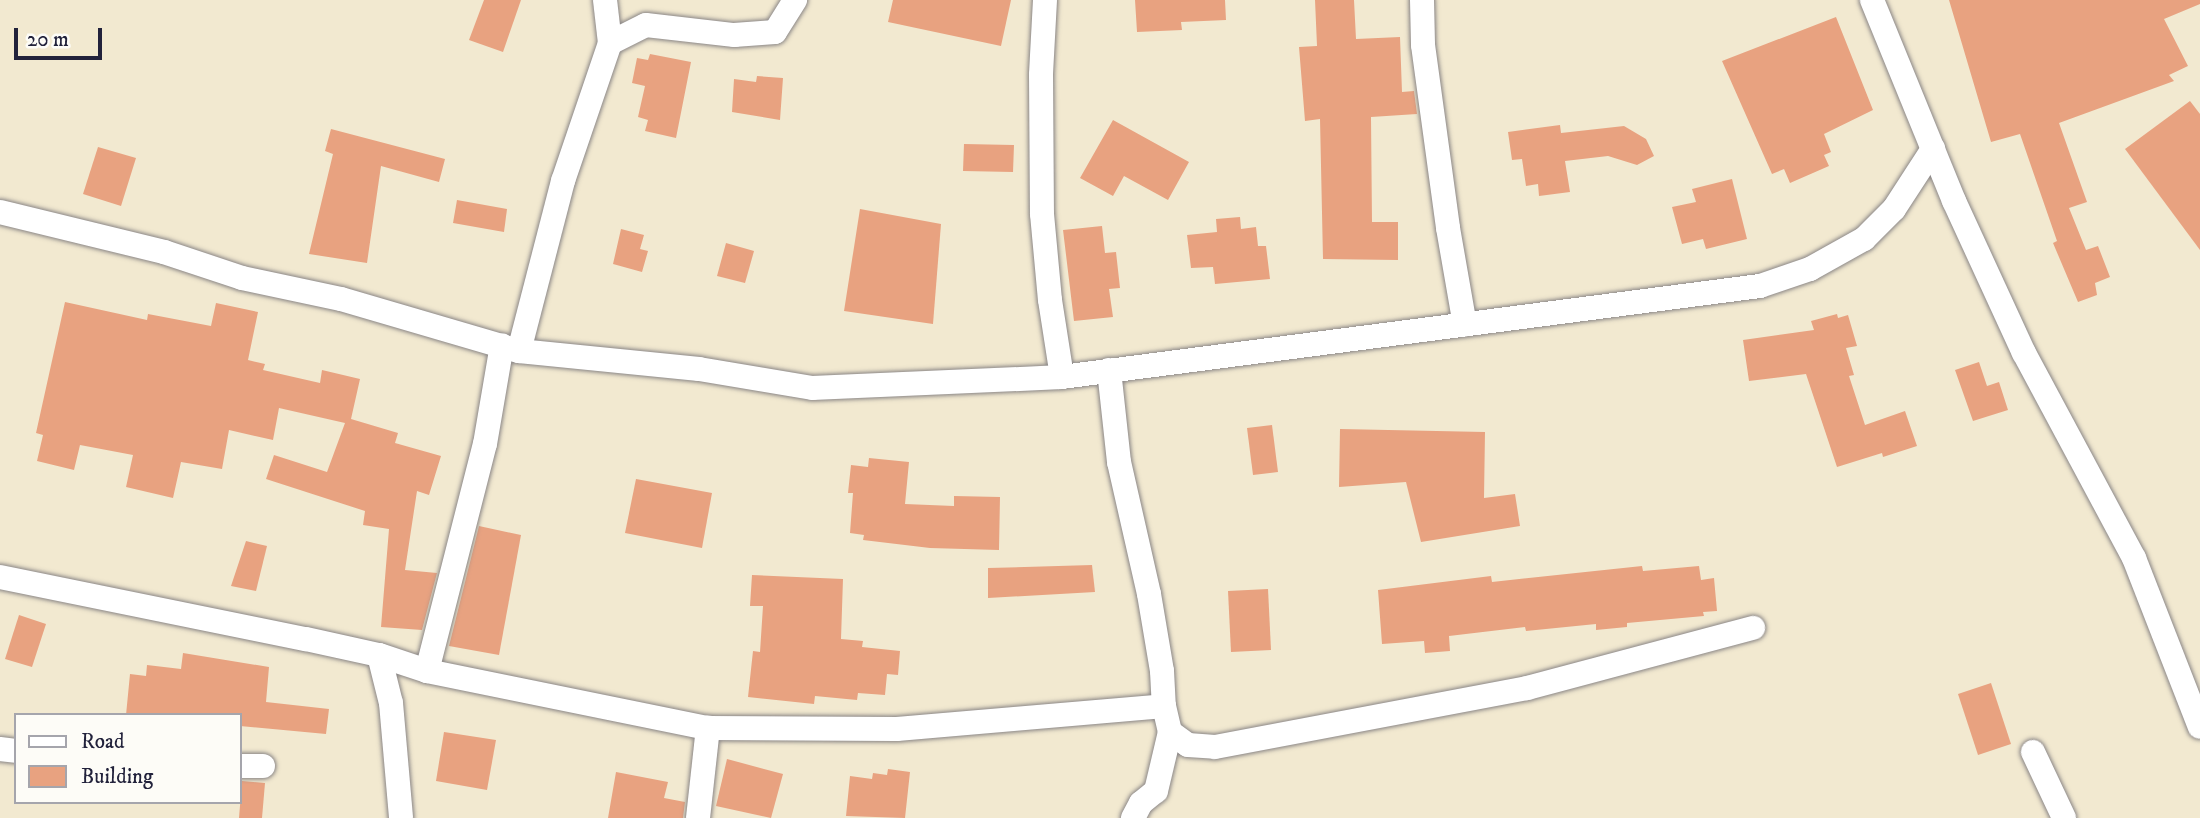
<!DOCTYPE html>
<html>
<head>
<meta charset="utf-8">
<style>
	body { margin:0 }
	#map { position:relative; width:2200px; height:818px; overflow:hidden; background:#f2e9d0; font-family:"IM FELL DW Pica",serif }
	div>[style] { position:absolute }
	.building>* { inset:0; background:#e8a280 }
	.roads { filter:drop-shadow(0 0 2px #8a8686) drop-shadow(0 0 2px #8a8686) }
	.street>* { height:24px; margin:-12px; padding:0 12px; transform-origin:12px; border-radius:12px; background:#fff }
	span { translate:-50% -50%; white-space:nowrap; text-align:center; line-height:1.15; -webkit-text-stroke:5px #fdfcf7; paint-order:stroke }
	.legend { position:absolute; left:14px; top:713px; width:228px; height:91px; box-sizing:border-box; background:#fdfcf7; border:2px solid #a5a5ac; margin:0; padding:9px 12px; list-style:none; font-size:21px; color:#22223b }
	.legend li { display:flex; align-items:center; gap:14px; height:35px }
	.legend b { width:35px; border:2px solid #a5a5ac }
	.scale { position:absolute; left:14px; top:28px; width:88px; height:32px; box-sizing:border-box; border:4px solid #22223b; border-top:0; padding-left:9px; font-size:21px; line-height:24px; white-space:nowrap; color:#22223b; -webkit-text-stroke:5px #fdfcf7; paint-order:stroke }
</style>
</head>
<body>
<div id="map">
	<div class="building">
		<div style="clip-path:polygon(484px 0,521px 0,503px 52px,469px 40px)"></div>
		<div style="clip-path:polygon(893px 0,1011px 0,1001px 46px,888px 22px)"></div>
		<div style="clip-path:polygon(1135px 0,1225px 0,1226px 20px,1181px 22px,1182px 30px,1137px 32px)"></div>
		<div style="clip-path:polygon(1315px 0,1354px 0,1356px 39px,1400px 37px,1402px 92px,1414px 91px,1417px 114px,1371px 117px,1372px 222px,1398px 222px,1398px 260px,1323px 259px,1320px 119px,1305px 121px,1299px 47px,1317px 46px)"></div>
		<div style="clip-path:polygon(1949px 0,2200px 0,2200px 4px,2164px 19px,2188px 66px,2169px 75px,2174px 81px,2059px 123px,2087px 202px,2069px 208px,2086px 250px,2098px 246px,2110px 277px,2095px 283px,2097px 295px,2078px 302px,2053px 243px,2057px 241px,2020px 134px,1991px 142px)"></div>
		<div style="clip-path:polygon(1836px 17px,1873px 110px,1824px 134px,1831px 152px,1824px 155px,1829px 166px,1790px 183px,1784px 169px,1772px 174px,1722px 61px)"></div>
		<div style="clip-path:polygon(650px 54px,691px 62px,676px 138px,645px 131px,648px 120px,638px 117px,645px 86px,632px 83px,637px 58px,648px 60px)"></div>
		<div style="clip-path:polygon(757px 76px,783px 78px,780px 120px,732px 112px,734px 79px,756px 82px)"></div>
		<div style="clip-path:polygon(2190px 101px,2200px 114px,2200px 250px,2125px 149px)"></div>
		<div style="clip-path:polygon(1113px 120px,1189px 162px,1168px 200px,1124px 176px,1113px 196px,1080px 178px)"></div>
		<div style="clip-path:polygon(1560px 125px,1561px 133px,1624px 126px,1646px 139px,1654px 156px,1637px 165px,1608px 156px,1565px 161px,1570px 192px,1539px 196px,1538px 184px,1526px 186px,1522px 159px,1512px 160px,1508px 132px)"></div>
		<div style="clip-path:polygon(331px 129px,445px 159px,439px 182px,381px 166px,367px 263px,309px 254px,333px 154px,325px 151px)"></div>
		<div style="clip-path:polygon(964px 144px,1014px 145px,1013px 172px,963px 171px)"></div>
		<div style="clip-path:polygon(98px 147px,136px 158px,121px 206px,83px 194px)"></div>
		<div style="clip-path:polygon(1732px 179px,1747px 239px,1706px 249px,1703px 239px,1682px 244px,1672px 207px,1696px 202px,1692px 189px)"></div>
		<div style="clip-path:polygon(457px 200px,507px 209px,504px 232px,453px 223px)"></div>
		<div style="clip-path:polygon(860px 209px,941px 224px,933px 324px,844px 311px)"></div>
		<div style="clip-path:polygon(1240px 217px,1241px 229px,1256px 227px,1258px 246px,1266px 246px,1270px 279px,1215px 284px,1213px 267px,1191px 268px,1187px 235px,1217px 232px,1216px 219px)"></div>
		<div style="clip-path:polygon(1102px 226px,1105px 253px,1116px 252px,1120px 288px,1109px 289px,1113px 317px,1074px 321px,1063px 230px)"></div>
		<div style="clip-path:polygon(621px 229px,644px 235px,640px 249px,648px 251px,642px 272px,613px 264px)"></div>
		<div style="clip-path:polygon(726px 243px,754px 251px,745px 283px,717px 276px)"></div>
		<div style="clip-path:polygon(65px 302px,147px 320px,148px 314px,211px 326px,216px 303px,258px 312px,248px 360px,265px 364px,263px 370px,320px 383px,322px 370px,360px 379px,351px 419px,398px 433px,395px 443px,441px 456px,429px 495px,417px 491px,405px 570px,437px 573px,422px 630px,381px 627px,389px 529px,363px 525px,365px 511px,266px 479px,274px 455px,327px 472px,345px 423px,279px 408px,273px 440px,229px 430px,222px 469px,181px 462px,173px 498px,126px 487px,133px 455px,80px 445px,74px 470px,37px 461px,43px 435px,36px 433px)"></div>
		<div style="clip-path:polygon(1837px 314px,1838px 318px,1848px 315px,1857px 346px,1846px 348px,1854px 375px,1849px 376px,1865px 425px,1905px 411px,1917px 446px,1883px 457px,1882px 453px,1837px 467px,1806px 374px,1749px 381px,1743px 340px,1814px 330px,1811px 321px)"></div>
		<div style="clip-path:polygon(1979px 362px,1987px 386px,1999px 382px,2008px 410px,1973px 421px,1955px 370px)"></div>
		<div style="clip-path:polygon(1272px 425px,1278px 472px,1253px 475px,1247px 428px)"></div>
		<div style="clip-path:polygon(1340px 429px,1485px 432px,1484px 498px,1515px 494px,1520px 526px,1421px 542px,1406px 482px,1339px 487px)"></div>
		<div style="clip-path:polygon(869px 458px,909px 462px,905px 504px,954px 506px,954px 496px,1000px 497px,999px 550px,930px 548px,863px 540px,864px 535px,850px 533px,853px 493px,848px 493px,851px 465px,868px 467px)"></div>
		<div style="clip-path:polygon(636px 479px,712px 493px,702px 548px,625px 533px)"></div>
		<div style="clip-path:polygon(479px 526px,521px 535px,499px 655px,449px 646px)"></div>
		<div style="clip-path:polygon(246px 541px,267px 546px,256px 591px,231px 586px)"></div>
		<div style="clip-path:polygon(1092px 565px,1095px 592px,988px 598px,988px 568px)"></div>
		<div style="clip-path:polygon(1642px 566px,1643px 571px,1699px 566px,1701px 580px,1714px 578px,1717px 611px,1703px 612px,1704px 616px,1627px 623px,1627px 627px,1596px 630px,1596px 624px,1526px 631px,1525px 627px,1449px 636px,1450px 651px,1425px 653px,1424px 641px,1382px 644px,1378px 590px,1491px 576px,1492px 582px)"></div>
		<div style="clip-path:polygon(752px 575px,843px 579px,841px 639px,863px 641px,862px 647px,900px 651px,898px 675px,887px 674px,885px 695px,858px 693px,857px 700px,815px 696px,814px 704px,748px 697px,753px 651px,760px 652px,763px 606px,750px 606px)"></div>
		<div style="clip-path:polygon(1268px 589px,1271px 650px,1231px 652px,1228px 591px)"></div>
		<div style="clip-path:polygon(19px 615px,46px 624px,32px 667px,5px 659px)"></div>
		<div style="clip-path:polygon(183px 653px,269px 667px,266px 702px,329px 709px,326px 734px,240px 726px,240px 715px,126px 715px,130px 674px,146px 676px,147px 665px,181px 669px)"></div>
		<div style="clip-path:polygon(1991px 683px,2011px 744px,1978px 755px,1958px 694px)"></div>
		<div style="clip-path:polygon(444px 732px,496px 740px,487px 790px,436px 781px)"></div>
		<div style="clip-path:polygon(727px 759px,783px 774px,771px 818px,716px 806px)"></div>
		<div style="clip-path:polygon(888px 769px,910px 772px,905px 818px,846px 816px,850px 776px,872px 779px,873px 773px,887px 775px)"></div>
		<div style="clip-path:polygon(616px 772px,668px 782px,664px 798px,685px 802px,683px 818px,608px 818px)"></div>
		<div style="clip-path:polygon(242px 781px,265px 783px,262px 818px,239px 818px)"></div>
	</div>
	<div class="roads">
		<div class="street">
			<div style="left:605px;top:0;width:43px;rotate:83.4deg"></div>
			<div style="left:1045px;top:0;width:75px;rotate:93.1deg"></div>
			<div style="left:1041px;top:75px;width:139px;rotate:89.6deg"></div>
			<div style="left:1042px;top:214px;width:86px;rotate:84.7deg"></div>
			<div style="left:1050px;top:300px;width:78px;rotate:81.1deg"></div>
			<div style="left:1422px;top:0;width:45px;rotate:88.7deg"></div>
			<div style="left:1423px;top:45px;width:185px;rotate:82.2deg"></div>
			<div style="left:1448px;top:228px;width:98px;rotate:80.1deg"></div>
			<div style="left:1872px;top:0;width:217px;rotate:67.8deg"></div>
			<div style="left:1954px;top:201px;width:167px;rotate:65.3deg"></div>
			<div style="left:2024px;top:353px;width:233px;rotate:61.8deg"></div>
			<div style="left:2134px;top:558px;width:181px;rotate:68.7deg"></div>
			<div style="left:0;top:212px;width:169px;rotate:13.7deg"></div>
			<div style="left:164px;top:252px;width:82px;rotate:18.4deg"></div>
			<div style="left:242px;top:278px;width:101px;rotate:12deg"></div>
			<div style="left:341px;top:299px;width:185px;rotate:16.3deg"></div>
			<div style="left:519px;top:351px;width:181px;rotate:5.7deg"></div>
			<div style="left:699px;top:369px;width:115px;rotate:9.5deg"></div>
			<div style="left:812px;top:388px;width:250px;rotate:-2.5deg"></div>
			<div style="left:1062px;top:377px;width:704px;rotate:-7.43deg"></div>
			<div style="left:1760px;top:286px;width:53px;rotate:-18.8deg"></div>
			<div style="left:1810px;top:269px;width:62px;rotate:-29.1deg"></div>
			<div style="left:1864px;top:239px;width:42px;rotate:-45deg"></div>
			<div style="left:1894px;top:209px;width:72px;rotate:-57deg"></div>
			<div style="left:519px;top:351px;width:176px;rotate:-75.5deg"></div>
			<div style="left:563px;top:181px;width:146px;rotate:-71.2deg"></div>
			<div style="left:610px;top:43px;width:40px;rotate:-26.6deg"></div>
			<div style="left:646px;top:25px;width:89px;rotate:6.5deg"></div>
			<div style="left:734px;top:35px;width:41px;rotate:-4.2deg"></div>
			<div style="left:775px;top:32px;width:38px;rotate:-58deg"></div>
			<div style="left:1109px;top:370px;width:93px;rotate:83.8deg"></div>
			<div style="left:1119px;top:462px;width:135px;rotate:77.2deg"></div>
			<div style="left:1149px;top:594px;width:78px;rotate:80.4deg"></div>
			<div style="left:1162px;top:671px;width:35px;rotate:87deg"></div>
			<div style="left:1164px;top:706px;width:27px;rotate:77deg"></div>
			<div style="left:1170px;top:732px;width:22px;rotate:36deg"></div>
			<div style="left:1188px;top:745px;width:27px;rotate:4deg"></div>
			<div style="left:1215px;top:747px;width:318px;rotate:-10.7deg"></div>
			<div style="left:1527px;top:688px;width:234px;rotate:-14.9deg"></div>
			<div style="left:0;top:577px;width:312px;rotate:11.5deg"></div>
			<div style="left:306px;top:639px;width:75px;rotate:12.4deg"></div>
			<div style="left:379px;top:655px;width:51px;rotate:18.4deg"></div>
			<div style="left:427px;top:671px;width:287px;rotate:11.5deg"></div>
			<div style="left:708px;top:728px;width:189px;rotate:0.3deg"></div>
			<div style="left:897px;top:729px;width:268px;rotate:-4.9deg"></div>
			<div style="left:379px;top:655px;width:49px;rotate:76deg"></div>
			<div style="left:391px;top:703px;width:115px;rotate:85deg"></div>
			<div style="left:427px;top:671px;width:234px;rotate:-75.7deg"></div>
			<div style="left:485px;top:444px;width:100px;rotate:-80.3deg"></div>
			<div style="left:0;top:749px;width:16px;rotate:7deg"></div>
			<div style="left:2033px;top:752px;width:73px;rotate:64.8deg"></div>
			<div style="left:240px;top:766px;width:23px"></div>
			<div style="left:698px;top:818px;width:91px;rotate:-83.7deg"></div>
			<div style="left:1133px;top:818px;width:17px;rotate:-62deg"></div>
			<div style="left:1141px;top:803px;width:19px;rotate:-39deg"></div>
			<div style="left:1156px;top:791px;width:61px;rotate:-76.7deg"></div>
		</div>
	</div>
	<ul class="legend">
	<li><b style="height:9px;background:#fff"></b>Road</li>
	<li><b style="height:19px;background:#e8a280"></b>Building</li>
	</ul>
	<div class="scale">20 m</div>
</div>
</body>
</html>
